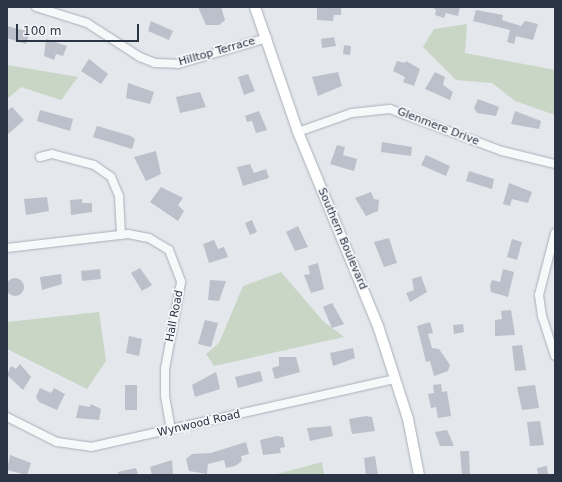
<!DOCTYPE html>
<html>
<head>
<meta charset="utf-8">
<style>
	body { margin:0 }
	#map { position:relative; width:562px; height:482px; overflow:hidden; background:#e4e7ec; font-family:"DejaVu Sans",sans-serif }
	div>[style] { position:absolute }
	.green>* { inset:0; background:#c9d6c5 }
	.building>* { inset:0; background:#bbc0ca }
	.round { border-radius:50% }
	.roads { filter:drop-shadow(0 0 1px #a9aeb7) drop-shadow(0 0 1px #a9aeb7) }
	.minor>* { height:8px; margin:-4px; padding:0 4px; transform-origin:4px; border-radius:4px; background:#f7f8fa }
	.major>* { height:10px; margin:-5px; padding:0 5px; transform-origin:5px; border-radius:5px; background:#fff }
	span { translate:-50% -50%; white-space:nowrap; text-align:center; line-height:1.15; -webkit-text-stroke:3.5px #f4f6f9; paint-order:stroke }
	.street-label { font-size:11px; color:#2b3445 }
	.frame { position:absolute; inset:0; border:8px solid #2b3445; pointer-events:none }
	.scale { position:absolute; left:16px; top:24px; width:123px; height:18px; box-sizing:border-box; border:2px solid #2b3445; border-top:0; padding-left:5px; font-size:12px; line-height:14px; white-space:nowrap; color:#2b3445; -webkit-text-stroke:3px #f4f6f9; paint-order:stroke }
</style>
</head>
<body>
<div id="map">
	<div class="green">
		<div style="clip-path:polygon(467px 24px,465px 53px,555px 70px,555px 115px,515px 101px,492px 83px,456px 80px,423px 47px,434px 29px)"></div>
		<div style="clip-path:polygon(7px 65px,78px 77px,61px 100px,21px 87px,7px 99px)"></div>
		<div style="clip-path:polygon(281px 272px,323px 321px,344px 337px,214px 366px,206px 354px,219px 343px,243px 286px)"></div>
		<div style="clip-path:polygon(99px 312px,106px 361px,87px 389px,7px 349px,7px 322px)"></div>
		<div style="clip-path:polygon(322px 462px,324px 475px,273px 475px)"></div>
	</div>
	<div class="building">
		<div style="clip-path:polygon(198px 7px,221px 7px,225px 20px,219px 25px,206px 25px)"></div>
		<div style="clip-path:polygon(317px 7px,341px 7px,341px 15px,334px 15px,333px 21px,317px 20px)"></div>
		<div style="clip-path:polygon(432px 7px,460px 7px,458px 16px,446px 13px,444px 18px,435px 15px,436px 10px)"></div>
		<div style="clip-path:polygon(476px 10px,503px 15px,502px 20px,521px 26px,525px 21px,538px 24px,533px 40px,516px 36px,514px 44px,507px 42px,510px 30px,473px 21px)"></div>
		<div style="clip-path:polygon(151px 21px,173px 31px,169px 40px,148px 31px)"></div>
		<div style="clip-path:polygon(7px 26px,30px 32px,26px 44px,7px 38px)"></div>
		<div style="clip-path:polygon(334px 37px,336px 46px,322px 48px,321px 39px)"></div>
		<div style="clip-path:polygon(46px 39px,67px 46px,63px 56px,56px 54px,54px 60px,44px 56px)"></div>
		<div style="clip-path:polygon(344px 45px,351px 46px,350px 55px,343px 54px)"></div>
		<div style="clip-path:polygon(89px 59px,108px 74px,101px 84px,81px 71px)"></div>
		<div style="clip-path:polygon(397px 61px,405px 63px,406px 61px,420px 69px,414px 86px,403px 82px,405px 77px,393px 71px)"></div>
		<div style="clip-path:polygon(338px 72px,342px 86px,318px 96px,312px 77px)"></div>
		<div style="clip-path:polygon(435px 72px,445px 77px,443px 85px,453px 92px,450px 100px,425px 89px)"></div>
		<div style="clip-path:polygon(248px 74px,255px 91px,244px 95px,238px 77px)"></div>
		<div style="clip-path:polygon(128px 83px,154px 92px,150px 104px,126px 98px)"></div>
		<div style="clip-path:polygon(200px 92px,206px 107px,180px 113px,176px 97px)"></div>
		<div style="clip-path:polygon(478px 99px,499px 107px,496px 116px,477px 113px,474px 108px)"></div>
		<div style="clip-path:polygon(12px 107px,24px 120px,7px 135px,7px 111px)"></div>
		<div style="clip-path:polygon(40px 110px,73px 119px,70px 131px,37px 121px)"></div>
		<div style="clip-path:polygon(259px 111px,267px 130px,256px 133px,252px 121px,247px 122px,245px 116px)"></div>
		<div style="clip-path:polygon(515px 111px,541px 121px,539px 129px,511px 124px)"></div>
		<div style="clip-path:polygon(97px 126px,131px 136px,135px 139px,132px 149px,93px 137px)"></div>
		<div style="clip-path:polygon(382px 142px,412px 147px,411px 156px,381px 152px)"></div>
		<div style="clip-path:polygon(337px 145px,345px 147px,343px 155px,357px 159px,354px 171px,330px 164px)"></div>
		<div style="clip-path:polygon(156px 151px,161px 174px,146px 181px,134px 157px)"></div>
		<div style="clip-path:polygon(426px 155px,450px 166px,446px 176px,421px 165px)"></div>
		<div style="clip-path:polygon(250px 164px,254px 173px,266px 169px,269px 178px,243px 186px,237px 167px)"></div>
		<div style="clip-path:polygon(469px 171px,494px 179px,492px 189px,466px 181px)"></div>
		<div style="clip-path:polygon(509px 183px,532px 192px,528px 203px,512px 199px,510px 206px,503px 204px)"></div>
		<div style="clip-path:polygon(161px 187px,183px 198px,178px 205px,184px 211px,178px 221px,150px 202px)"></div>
		<div style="clip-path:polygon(371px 192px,374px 199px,379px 200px,378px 211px,366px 216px,355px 198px)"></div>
		<div style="clip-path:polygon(47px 197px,49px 211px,26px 215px,24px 199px)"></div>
		<div style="clip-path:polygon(82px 199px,82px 203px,92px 203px,92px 212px,71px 215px,70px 200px)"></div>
		<div style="clip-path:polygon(252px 220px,257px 232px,250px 235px,245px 223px)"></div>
		<div style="clip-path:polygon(298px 226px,308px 247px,295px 251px,286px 232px)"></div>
		<div style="clip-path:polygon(389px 238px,397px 263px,384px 267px,374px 242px)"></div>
		<div style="clip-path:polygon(512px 239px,522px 242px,517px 260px,507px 257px)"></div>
		<div style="clip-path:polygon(214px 240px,218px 249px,224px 247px,228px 257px,209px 263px,203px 244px)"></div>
		<div style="clip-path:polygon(318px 263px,324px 289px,311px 293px,304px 275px,310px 274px,308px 266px)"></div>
		<div style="clip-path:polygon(140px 268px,152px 285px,142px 291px,131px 273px)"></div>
		<div style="clip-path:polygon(100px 269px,101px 279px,82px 281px,81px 271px)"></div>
		<div style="clip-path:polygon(503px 269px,514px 272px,508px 297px,491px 292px,490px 286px,492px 280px,500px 282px)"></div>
		<div style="clip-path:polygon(61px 274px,62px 284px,42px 290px,40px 277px)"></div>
		<div style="clip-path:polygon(421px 276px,427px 292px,410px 302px,406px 293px,414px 290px,412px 279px)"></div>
		<div class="round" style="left:6px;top:278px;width:18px;height:18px"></div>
		<div style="clip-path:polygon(210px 280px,226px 281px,219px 301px,208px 300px)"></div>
		<div style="clip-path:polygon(332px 303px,344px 324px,332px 328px,323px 307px)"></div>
		<div style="clip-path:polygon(511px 310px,515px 335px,495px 336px,495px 320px,502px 319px,501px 311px)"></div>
		<div style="clip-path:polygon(205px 320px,218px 323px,211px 347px,198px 344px)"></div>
		<div style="clip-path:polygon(430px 322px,433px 333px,428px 334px,432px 348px,439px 349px,450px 365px,448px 371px,434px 376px,430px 361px,426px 362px,417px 326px)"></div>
		<div style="clip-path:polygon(463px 324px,464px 332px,454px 334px,453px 325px)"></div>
		<div style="clip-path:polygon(129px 336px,142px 339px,139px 356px,126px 353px)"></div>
		<div style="clip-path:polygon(522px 345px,526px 370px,515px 371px,512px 346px)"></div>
		<div style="clip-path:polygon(353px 348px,355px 358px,333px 366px,330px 353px)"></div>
		<div style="clip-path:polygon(279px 357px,296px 357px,300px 372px,275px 379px,272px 368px,279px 366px)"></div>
		<div style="clip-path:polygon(20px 364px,31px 377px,23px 390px,7px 375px,11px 366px,16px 369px)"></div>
		<div style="clip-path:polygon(260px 371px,263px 381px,238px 388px,235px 377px)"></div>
		<div style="clip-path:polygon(216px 372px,220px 389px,195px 397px,192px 385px)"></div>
		<div style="clip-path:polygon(441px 384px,442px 392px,447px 391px,451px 416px,438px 418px,436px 407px,431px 408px,428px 394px,434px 393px,433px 385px)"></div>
		<div style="clip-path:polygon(125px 385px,137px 385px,137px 410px,125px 410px)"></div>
		<div style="clip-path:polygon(535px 385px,539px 408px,522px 410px,517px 387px)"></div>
		<div style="clip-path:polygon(40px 388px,51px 393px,54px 388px,65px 394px,57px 410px,39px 402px,36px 397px)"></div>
		<div style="clip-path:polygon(91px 404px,101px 409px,99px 420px,76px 418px,79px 405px,90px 407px)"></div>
		<div style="clip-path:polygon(366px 416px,372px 417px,375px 431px,352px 434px,349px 419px)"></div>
		<div style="clip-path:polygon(540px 421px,544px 445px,530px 446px,527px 422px)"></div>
		<div style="clip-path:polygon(331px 426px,333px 436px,310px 441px,307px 428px)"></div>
		<div style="clip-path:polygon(447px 430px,454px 446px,440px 446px,435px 432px)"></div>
		<div style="clip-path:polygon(277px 436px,283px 437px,285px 447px,280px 448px,281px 453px,263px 455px,260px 440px)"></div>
		<div style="clip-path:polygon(246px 442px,249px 454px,241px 456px,242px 461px,235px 466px,226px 468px,224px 460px,208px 464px,207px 474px,189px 471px,186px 459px,192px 454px,211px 453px)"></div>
		<div style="clip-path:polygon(460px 451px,469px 451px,470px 475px,462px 475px)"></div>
		<div style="clip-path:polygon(10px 455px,31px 463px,27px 475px,7px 470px)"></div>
		<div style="clip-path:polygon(375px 456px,378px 475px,366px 475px,364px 458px)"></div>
		<div style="clip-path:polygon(172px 460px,173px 475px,152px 475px,150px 467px)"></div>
		<div style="clip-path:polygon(547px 466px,548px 475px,538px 475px,537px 468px)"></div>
		<div style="clip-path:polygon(136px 468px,138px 475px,118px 475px,118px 472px)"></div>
	</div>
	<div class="roads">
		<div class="minor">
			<div style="left:36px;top:7px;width:53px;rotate:17.4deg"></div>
			<div style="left:87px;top:23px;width:63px;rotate:32.7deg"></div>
			<div style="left:140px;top:57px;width:16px;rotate:22deg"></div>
			<div style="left:155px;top:63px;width:23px;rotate:2deg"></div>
			<div style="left:178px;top:64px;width:93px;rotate:-16.3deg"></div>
			<div style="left:298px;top:132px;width:57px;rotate:-19.4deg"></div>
			<div style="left:352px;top:113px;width:38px;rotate:-6deg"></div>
			<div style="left:390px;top:109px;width:120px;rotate:20.6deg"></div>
			<div style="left:502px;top:151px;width:55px;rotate:13.8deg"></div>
			<div style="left:40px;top:157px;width:12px;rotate:-14deg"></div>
			<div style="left:52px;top:154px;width:43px;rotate:14.7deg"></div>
			<div style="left:94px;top:165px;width:21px;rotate:35deg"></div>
			<div style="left:111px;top:177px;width:21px;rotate:67deg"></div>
			<div style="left:119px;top:196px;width:39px;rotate:87deg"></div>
			<div style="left:555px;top:233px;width:64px;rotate:104.5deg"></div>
			<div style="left:539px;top:295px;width:21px;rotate:82deg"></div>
			<div style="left:542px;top:316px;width:42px;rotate:72deg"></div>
			<div style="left:7px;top:248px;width:122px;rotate:-6.6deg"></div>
			<div style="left:128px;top:234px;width:21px;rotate:11deg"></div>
			<div style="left:149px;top:238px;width:23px;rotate:31deg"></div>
			<div style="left:169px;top:250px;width:34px;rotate:69deg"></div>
			<div style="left:181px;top:282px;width:88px;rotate:100.4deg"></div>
			<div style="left:165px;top:369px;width:27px;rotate:90deg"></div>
			<div style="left:165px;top:396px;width:35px;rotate:80deg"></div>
			<div style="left:7px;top:417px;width:56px;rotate:26.6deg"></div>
			<div style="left:57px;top:442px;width:34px;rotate:8deg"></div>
			<div style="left:91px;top:447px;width:312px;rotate:-12.6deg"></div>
		</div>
		<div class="major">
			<div style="left:255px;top:7px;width:132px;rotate:71deg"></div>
			<div style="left:298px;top:132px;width:210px;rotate:67.6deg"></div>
			<div style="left:378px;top:326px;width:98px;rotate:72.1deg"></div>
			<div style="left:408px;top:419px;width:57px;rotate:78.9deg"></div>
		</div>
	</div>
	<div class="street-label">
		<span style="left:217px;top:52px;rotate:-16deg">Hilltop Terrace</span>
		<span style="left:438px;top:127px;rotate:21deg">Glenmere Drive</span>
		<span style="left:342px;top:239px;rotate:67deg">Southern Boulevard</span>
		<span style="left:175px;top:316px;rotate:-79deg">Hall Road</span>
		<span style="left:199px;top:424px;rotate:-13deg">Wynwood Road</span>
	</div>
	<div class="frame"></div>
	<div class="scale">100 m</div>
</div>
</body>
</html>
